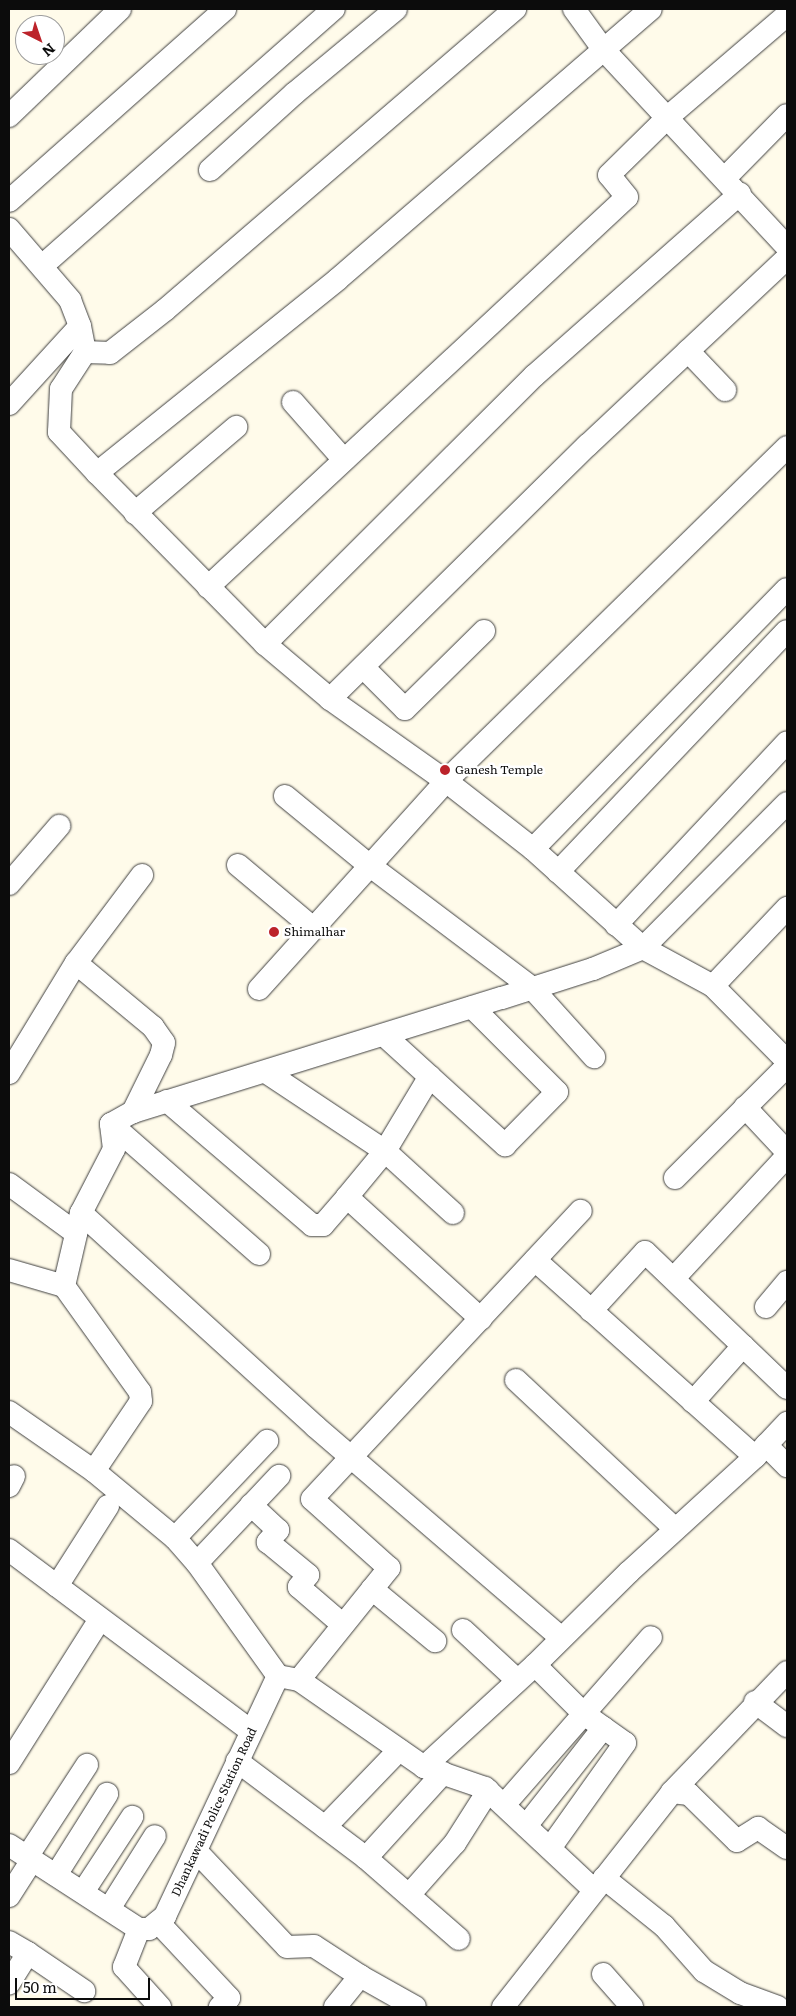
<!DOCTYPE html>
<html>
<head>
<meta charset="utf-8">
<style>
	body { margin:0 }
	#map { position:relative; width:796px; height:2016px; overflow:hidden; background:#fffbea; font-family:Literata,serif }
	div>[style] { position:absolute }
	.roads { filter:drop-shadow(0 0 1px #3f3f3f) drop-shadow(0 0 1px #3f3f3f) }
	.minor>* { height:22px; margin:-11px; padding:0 11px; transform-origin:11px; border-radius:11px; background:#fff }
	.dots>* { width:14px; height:14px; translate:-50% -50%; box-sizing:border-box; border:2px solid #fff; border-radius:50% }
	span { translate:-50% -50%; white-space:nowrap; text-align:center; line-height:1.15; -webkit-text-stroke:5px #fff; paint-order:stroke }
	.poi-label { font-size:12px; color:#0c0c0c }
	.left { translate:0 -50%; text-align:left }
	.street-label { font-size:12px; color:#0c0c0c }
	.frame { position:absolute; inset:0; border:10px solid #0c0c0c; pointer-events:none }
	.north { position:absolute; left:15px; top:15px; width:50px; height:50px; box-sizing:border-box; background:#fff; border:1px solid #9e9e9e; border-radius:50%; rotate:139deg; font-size:14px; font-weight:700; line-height:20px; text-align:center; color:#0c0c0c }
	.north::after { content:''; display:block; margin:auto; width:18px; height:22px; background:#bc232a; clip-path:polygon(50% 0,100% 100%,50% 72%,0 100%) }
	.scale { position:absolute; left:15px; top:1978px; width:135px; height:22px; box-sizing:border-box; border:2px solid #0c0c0c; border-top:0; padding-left:6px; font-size:15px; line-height:18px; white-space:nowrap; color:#0c0c0c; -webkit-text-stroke:4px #fff; paint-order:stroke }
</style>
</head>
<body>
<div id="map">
	<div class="roads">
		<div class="minor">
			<div style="left:574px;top:9px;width:49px;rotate:54.1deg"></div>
			<div style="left:603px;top:49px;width:270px;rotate:47.1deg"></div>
			<div style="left:9px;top:116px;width:154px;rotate:-43.9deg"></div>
			<div style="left:210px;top:170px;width:115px;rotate:-42.2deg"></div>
			<div style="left:295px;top:93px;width:131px;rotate:-39.7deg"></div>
			<div style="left:725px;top:178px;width:88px;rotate:-45.5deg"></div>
			<div style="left:9px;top:201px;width:289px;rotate:-41.6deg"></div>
			<div style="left:9px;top:229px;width:94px;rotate:49.3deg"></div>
			<div style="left:70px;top:300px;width:28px;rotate:69deg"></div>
			<div style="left:80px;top:326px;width:26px;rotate:79deg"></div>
			<div style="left:85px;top:352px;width:44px;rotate:123deg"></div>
			<div style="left:61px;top:389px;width:43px;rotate:92.7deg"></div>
			<div style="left:59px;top:432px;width:56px;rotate:47.2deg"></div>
			<div style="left:97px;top:473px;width:240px;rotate:45.5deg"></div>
			<div style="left:265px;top:644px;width:85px;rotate:40.2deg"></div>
			<div style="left:330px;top:699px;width:142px;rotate:35.3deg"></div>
			<div style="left:446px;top:781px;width:110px;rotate:38deg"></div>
			<div style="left:533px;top:849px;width:148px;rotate:42deg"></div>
			<div style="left:643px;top:948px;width:80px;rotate:28.5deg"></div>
			<div style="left:713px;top:986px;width:105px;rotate:45.4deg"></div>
			<div style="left:42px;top:266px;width:389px;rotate:-41.4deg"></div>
			<div style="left:688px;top:351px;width:54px;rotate:46.5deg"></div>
			<div style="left:85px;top:352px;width:25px;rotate:2deg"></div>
			<div style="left:110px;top:353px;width:70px;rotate:-38deg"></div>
			<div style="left:165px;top:310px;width:462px;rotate:-40.7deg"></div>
			<div style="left:293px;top:402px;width:77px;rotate:48.7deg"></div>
			<div style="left:9px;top:404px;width:105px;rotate:-47.7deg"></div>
			<div style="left:97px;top:473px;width:309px;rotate:-38.8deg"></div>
			<div style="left:338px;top:279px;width:413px;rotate:-40.8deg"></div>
			<div style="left:135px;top:513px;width:133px;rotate:-40.4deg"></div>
			<div style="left:208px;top:587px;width:572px;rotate:-42.95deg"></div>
			<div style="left:627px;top:197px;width:28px;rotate:-129deg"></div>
			<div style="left:609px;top:175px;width:83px;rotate:-44.5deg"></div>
			<div style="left:668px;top:117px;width:157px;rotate:-40.6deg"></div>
			<div style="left:265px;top:644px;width:380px;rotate:-44.9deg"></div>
			<div style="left:534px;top:376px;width:275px;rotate:-41.5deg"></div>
			<div style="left:363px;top:667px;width:59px;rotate:45deg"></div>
			<div style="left:405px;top:709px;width:111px;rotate:-44.6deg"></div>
			<div style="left:330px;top:699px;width:362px;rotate:-44.6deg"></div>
			<div style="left:588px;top:445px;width:273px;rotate:-43.2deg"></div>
			<div style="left:285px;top:796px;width:109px;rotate:39.4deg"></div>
			<div style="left:369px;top:865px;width:204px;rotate:37deg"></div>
			<div style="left:532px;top:988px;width:93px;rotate:48.1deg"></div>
			<div style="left:533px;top:849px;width:363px;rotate:-45.7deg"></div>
			<div style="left:238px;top:865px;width:97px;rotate:40deg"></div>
			<div style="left:558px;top:872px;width:332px;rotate:-46.5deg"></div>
			<div style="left:9px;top:884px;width:77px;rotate:-49.2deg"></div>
			<div style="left:616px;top:925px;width:250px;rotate:-46.9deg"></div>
			<div style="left:76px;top:963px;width:100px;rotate:39.7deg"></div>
			<div style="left:153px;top:1027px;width:19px;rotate:55deg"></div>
			<div style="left:164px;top:1043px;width:12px;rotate:104deg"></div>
			<div style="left:161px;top:1055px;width:64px;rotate:116.2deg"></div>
			<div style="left:713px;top:986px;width:108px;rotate:-46.5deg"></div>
			<div style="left:259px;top:989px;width:280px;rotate:-48deg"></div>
			<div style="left:446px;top:781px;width:477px;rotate:-44.4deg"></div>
			<div style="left:384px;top:1035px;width:164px;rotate:42.3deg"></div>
			<div style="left:505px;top:1145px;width:74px;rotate:-45.5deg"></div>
			<div style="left:557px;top:1092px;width:120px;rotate:-135deg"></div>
			<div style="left:266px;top:1072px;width:143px;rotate:33.6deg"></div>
			<div style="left:385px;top:1151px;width:92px;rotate:42.4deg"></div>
			<div style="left:9px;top:1073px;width:129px;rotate:-58.7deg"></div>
			<div style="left:76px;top:963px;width:110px;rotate:-53.1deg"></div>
			<div style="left:167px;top:1101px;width:191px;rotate:40.5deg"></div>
			<div style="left:312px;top:1225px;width:11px"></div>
			<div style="left:323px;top:1225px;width:37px;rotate:-49deg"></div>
			<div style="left:347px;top:1197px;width:181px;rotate:42.3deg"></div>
			<div style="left:745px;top:1107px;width:62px;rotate:47deg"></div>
			<div style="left:111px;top:1124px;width:25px;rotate:-29deg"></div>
			<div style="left:133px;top:1112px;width:386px;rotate:-17.2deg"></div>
			<div style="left:502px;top:998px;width:96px;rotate:-17.7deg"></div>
			<div style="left:593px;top:969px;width:54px;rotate:-22.8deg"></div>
			<div style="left:643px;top:948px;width:204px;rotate:-45.2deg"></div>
			<div style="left:111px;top:1124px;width:197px;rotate:41.3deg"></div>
			<div style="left:675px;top:1178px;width:158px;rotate:-45deg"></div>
			<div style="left:9px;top:1184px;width:83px;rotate:36.2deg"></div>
			<div style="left:347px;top:1197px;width:60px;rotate:-50.4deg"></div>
			<div style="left:385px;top:1151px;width:87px;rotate:-59deg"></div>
			<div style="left:81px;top:1213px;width:318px;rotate:42.3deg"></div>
			<div style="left:316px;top:1427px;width:322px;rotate:40.7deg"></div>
			<div style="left:535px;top:1260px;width:295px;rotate:41.8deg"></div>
			<div style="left:9px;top:1270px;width:57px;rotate:16.2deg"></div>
			<div style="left:674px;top:1278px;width:166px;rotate:-47.2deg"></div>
			<div style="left:766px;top:1307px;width:33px;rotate:-50deg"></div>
			<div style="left:591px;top:1311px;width:80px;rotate:-47.5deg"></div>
			<div style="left:645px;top:1252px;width:136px;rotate:43.8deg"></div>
			<div style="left:743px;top:1346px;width:75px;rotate:131.8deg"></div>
			<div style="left:743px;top:1346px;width:61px;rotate:43.7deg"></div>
			<div style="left:516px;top:1380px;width:218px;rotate:43.1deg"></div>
			<div style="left:9px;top:1412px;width:103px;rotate:34.8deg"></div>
			<div style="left:94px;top:1471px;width:105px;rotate:39.6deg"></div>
			<div style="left:175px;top:1538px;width:33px;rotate:49deg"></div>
			<div style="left:197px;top:1563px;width:139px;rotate:54.4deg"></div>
			<div style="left:278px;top:1676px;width:21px;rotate:11deg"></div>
			<div style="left:299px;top:1680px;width:152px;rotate:34.8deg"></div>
			<div style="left:424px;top:1767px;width:65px;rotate:19deg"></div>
			<div style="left:485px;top:1788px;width:149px;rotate:43.1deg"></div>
			<div style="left:766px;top:1445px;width:30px;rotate:45deg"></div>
			<div style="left:94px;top:1471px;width:84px;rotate:-56.1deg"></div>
			<div style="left:141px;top:1401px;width:9px;rotate:-96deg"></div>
			<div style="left:140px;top:1392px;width:130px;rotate:-125.6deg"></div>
			<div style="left:64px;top:1286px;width:75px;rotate:-76.9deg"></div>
			<div style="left:81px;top:1213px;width:72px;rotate:-62.7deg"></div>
			<div style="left:114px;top:1149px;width:25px;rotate:-97deg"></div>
			<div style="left:9px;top:1486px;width:11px;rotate:-63deg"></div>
			<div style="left:251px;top:1505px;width:37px;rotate:43deg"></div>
			<div style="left:278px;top:1530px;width:16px;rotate:130deg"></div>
			<div style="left:268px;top:1542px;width:52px;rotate:39.5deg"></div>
			<div style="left:308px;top:1575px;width:15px;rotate:127deg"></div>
			<div style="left:299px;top:1587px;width:58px;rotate:40.8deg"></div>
			<div style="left:175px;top:1538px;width:134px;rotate:-46.5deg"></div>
			<div style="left:9px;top:1550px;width:302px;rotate:36.8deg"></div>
			<div style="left:197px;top:1563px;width:120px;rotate:-46.7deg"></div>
			<div style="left:57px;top:1586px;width:95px;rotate:-57.5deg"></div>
			<div style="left:372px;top:1589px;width:82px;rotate:39.5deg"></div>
			<div style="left:463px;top:1630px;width:72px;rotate:42.8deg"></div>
			<div style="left:535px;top:1665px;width:69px;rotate:45deg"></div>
			<div style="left:584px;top:1714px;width:50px;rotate:35.3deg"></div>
			<div style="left:625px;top:1743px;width:129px;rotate:125.5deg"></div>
			<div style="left:299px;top:1680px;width:144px;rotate:-51.2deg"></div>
			<div style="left:389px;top:1568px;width:103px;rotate:-138.1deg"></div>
			<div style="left:312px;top:1499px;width:394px;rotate:-47deg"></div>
			<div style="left:755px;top:1702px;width:40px;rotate:37deg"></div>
			<div style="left:237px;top:1761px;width:161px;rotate:36.9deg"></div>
			<div style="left:366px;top:1858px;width:123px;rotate:41.1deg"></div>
			<div style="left:9px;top:1763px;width:170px;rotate:-57.7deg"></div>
			<div style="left:424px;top:1767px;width:151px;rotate:-42.6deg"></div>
			<div style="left:535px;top:1665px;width:132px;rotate:-44.7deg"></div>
			<div style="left:629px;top:1572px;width:171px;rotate:-42.4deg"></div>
			<div style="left:755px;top:1457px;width:47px;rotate:-46.7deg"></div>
			<div style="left:672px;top:1792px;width:17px;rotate:7deg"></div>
			<div style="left:689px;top:1794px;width:67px;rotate:44.4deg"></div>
			<div style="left:737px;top:1841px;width:25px;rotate:-32deg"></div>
			<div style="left:758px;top:1828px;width:35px;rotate:35deg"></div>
			<div style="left:504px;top:1805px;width:223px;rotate:-48.8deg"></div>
			<div style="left:526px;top:1826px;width:125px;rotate:-51.8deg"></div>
			<div style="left:325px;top:1827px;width:107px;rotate:-46.1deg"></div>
			<div style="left:9px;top:1845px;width:155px;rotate:32.9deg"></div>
			<div style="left:198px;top:1853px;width:129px;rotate:46.6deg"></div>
			<div style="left:287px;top:1947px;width:27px;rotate:-2deg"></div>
			<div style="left:314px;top:1946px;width:55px;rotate:33.1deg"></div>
			<div style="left:27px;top:1857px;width:110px;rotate:-56.9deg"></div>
			<div style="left:366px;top:1858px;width:115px;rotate:-47.8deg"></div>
			<div style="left:56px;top:1875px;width:96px;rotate:-57.8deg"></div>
			<div style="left:604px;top:1878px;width:77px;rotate:38.7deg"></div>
			<div style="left:664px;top:1926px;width:60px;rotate:48.4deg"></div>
			<div style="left:704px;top:1971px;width:42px;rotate:31.4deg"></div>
			<div style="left:740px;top:1993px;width:40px;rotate:20.2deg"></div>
			<div style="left:83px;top:1892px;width:90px;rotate:-56.8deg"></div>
			<div style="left:409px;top:1895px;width:69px;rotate:-48.5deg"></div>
			<div style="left:455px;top:1843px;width:62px;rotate:-57.6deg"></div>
			<div style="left:9px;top:1896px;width:43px;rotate:-57.4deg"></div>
			<div style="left:109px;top:1909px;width:86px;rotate:-57.8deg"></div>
			<div style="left:158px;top:1922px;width:104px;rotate:46.9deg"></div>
			<div style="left:229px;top:1998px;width:13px;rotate:135deg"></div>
			<div style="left:139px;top:1929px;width:10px"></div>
			<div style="left:149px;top:1929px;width:21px;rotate:-39deg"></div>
			<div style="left:165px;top:1916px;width:265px;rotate:-64.8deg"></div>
			<div style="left:139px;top:1929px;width:41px;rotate:111.5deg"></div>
			<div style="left:124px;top:1967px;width:54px;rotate:48deg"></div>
			<div style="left:9px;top:1942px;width:22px;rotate:30deg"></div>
			<div style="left:28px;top:1953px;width:36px;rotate:122deg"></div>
			<div style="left:28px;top:1953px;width:68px;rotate:34.2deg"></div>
			<div style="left:603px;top:1974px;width:44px;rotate:48.7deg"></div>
			<div style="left:335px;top:2007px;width:40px;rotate:-51deg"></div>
			<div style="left:360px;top:1976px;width:63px;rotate:29.4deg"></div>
			<div style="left:503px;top:2007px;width:273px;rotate:-51.8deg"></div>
			<div style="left:672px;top:1792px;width:166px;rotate:-46.2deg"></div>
		</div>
	</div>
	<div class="dots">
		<div style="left:445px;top:770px;background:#bc232a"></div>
		<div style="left:274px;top:932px;background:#bc232a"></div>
	</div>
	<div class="poi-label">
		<span class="left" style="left:455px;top:770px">Ganesh Temple</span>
		<span class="left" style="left:284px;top:932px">Shimalhar</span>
	</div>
	<div class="street-label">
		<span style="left:214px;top:1812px;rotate:-65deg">Dhankawadi Police Station Road</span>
	</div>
	<div class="frame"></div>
	<div class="north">N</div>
	<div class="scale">50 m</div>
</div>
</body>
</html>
